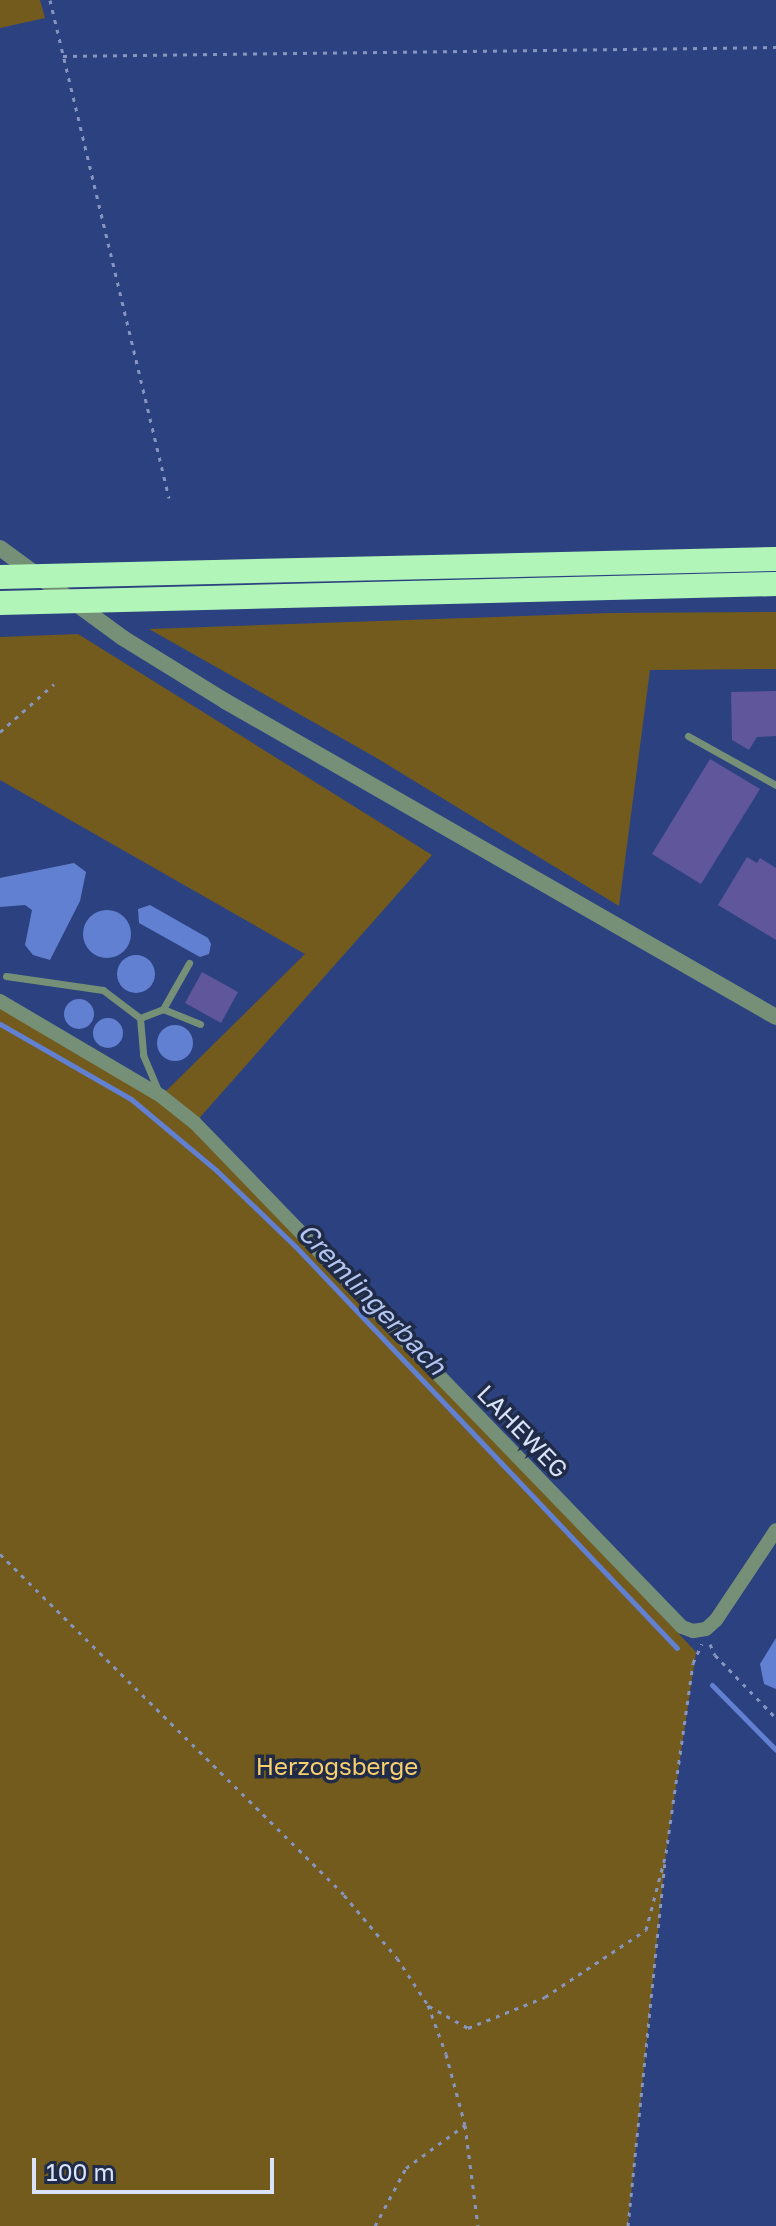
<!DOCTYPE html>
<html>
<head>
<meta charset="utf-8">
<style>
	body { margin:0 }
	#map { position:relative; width:776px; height:2226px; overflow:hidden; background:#2c417f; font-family:"Golos Text",sans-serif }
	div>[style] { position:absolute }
	.green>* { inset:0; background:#735b1e }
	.water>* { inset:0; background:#6280d1 }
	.round { border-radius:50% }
	.stream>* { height:5px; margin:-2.5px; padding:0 2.5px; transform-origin:2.5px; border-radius:2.5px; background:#6280d1 }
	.building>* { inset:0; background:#5f569b }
	.path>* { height:3px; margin-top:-1.5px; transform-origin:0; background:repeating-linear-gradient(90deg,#8696bf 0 4px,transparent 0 10px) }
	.service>* { height:7px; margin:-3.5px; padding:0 3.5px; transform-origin:3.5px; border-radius:3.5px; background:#759077 }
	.minor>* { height:14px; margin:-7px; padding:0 7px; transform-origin:7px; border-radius:7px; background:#759077 }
	.tertiary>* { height:16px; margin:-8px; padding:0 8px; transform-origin:8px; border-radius:8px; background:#759077 }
	.motorway>* { height:24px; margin:-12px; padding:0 12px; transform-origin:12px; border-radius:12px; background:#b1f6b8 }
	span { translate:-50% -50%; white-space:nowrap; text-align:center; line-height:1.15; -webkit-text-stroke:7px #202b47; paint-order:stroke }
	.street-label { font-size:24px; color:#d9e3f9 }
	.park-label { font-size:24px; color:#f9d06d }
	.water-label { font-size:26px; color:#b4c6f0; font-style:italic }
	.scale { position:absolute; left:32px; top:2158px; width:242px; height:36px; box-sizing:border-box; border:4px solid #d9e3f9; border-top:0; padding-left:10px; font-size:24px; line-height:28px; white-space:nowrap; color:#d9e3f9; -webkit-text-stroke:6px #202b47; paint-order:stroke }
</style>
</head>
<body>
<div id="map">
	<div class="green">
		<div style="clip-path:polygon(0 0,40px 0,45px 18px,0 28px)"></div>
		<div style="clip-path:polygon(776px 612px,776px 669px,650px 670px,619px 906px,375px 757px,149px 629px,608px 613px)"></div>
		<div style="clip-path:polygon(78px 634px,432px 855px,195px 1123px,696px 1652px,666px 1853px,628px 2226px,0 2226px,0 1001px,161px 1096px,305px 954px,0 780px,0 637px)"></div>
	</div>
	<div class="water">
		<div style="clip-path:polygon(74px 863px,86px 872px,80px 901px,50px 960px,33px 955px,25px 945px,32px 910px,25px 905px,0 907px,0 878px)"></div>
		<div style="clip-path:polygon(150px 905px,208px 938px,211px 944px,209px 954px,200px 957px,139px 923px,138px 909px)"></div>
		<div class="round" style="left:83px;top:910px;width:48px;height:48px"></div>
		<div class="round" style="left:117px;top:955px;width:38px;height:38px"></div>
		<div class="round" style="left:64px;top:999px;width:30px;height:30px"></div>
		<div class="round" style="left:93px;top:1018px;width:30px;height:30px"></div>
		<div class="round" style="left:157px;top:1025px;width:36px;height:36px"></div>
		<div style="clip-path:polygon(776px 1638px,776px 1689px,764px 1684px,760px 1664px)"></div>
	</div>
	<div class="stream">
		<div style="left:0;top:1024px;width:151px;rotate:29.8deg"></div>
		<div style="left:131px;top:1099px;width:111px;rotate:39.9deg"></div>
		<div style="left:216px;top:1170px;width:111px;rotate:43.9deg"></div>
		<div style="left:296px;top:1247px;width:553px;rotate:46.47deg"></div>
		<div style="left:712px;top:1685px;width:91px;rotate:45.4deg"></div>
	</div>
	<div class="building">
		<div style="clip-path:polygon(776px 691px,776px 736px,757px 737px,749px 750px,732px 740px,731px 692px)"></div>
		<div style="clip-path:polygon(710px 759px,760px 789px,701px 884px,652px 854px)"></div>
		<div style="clip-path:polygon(747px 857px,757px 863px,760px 858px,776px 868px,776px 940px,718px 905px)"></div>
		<div style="clip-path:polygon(202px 972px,238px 992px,221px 1023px,185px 1003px)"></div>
	</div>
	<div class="path">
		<div style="left:50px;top:0;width:512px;rotate:76.56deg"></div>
		<div style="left:63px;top:56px;width:713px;rotate:-0.72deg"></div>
		<div style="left:0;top:732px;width:72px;rotate:-41.6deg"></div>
		<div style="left:0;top:1554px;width:484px;rotate:44.7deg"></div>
		<div style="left:344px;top:1895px;width:82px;rotate:49.9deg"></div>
		<div style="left:397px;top:1958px;width:56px;rotate:56.6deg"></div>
		<div style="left:428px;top:2005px;width:52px;rotate:69.8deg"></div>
		<div style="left:446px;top:2054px;width:73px;rotate:75deg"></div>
		<div style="left:465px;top:2125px;width:102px;rotate:82.7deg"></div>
		<div style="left:710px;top:1644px;width:12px;rotate:66deg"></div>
		<div style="left:715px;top:1655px;width:88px;rotate:45.9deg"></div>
		<div style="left:429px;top:2006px;width:45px;rotate:29.4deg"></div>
		<div style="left:468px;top:2028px;width:83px;rotate:-21.9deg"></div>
		<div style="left:545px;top:1997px;width:121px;rotate:-33.6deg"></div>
		<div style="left:646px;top:1930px;width:80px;rotate:-75.4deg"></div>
		<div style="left:666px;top:1853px;width:192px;rotate:-81.9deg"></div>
		<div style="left:693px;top:1663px;width:21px;rotate:-65deg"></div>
		<div style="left:375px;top:2226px;width:66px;rotate:-61.9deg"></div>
		<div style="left:406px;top:2168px;width:73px;rotate:-36.1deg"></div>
		<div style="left:628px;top:2226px;width:364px;rotate:-84.2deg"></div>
	</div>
	<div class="service">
		<div style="left:688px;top:736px;width:101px;rotate:29.1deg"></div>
		<div style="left:6px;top:976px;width:98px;rotate:8.2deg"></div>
		<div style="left:103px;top:990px;width:46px;rotate:37.1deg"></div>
		<div style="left:140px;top:1018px;width:37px;rotate:85deg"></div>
		<div style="left:143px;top:1055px;width:38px;rotate:67deg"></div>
		<div style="left:163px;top:1009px;width:53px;rotate:-60.5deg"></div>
		<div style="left:140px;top:1018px;width:25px;rotate:-21deg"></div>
		<div style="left:163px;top:1009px;width:40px;rotate:22deg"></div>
	</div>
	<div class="minor">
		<div style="left:0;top:1001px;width:187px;rotate:30.5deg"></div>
		<div style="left:161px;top:1096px;width:43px;rotate:38.5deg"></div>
		<div style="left:195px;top:1123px;width:701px;rotate:45.98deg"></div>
		<div style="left:682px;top:1627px;width:12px;rotate:20deg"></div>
		<div style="left:693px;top:1631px;width:13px;rotate:-9deg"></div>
		<div style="left:706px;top:1629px;width:13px;rotate:-42deg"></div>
		<div style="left:716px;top:1620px;width:108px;rotate:-56.3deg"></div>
	</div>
	<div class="tertiary">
		<div style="left:0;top:548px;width:152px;rotate:36.2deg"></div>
		<div style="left:123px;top:638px;width:120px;rotate:31.7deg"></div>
		<div style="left:225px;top:701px;width:635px;rotate:29.83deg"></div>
	</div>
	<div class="motorway">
		<div style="left:0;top:577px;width:776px;rotate:-1.33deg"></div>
		<div style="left:0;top:603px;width:776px;rotate:-1.4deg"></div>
	</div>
	<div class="street-label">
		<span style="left:523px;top:1431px;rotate:46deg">LAHEWEG</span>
	</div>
	<div class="park-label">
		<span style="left:337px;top:1766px">Herzogsberge</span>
	</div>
	<div class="water-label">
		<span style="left:372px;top:1299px;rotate:46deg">Cremlingerbach</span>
	</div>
	<div class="scale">100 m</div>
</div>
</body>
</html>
